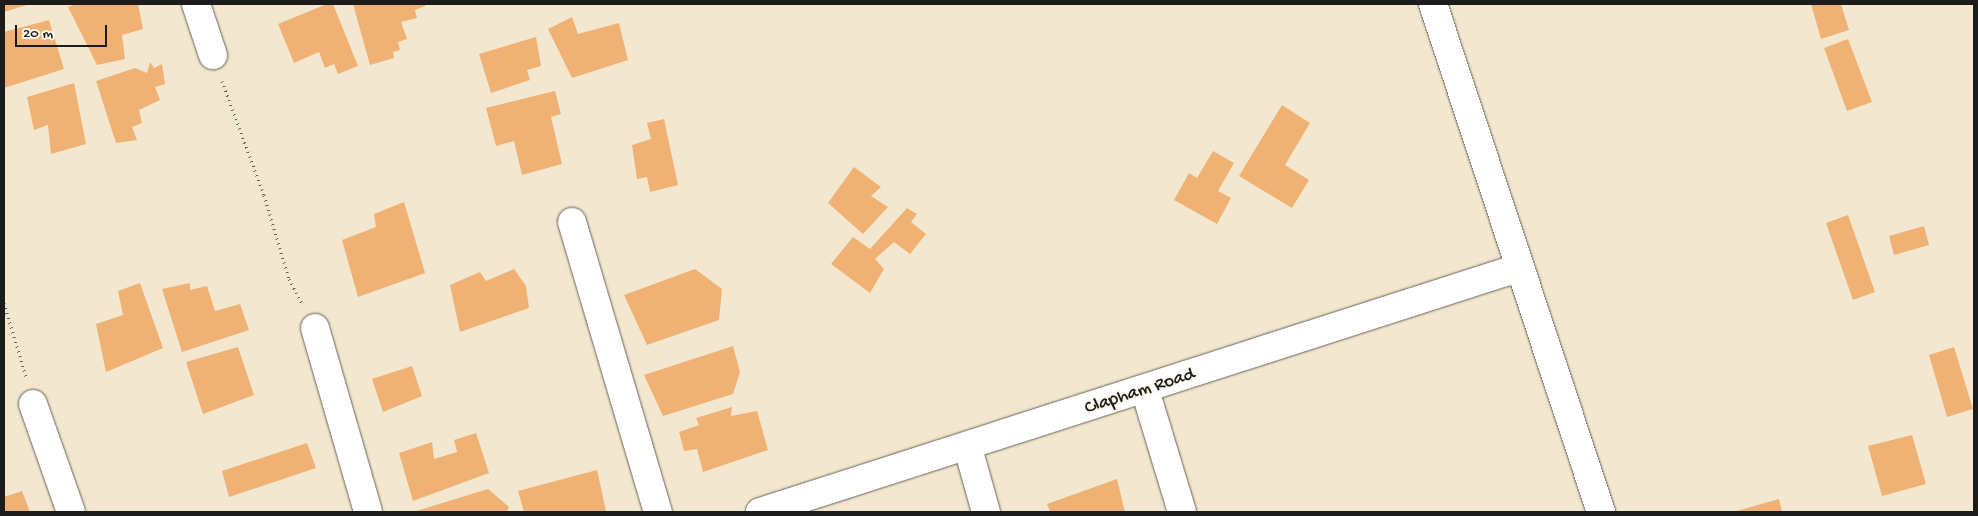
<!DOCTYPE html>
<html>
<head>
<meta charset="utf-8">
<style>
	body { margin:0 }
	#map { position:relative; width:1978px; height:516px; overflow:hidden; background:#f3e7cf; font-family:"Gochi Hand",sans-serif }
	div>[style] { position:absolute }
	.building>* { inset:0; background:#efb274 }
	.path>* { height:3px; margin-top:-1.5px; transform-origin:0; background:repeating-linear-gradient(90deg,#67635b 0 1px,transparent 0 5px) }
	.roads { filter:drop-shadow(0 0 1px #67635b) drop-shadow(0 0 1px #67635b) }
	.minor>* { height:28px; margin:-14px; padding:0 14px; transform-origin:14px; border-radius:14px; background:#fff }
	span { translate:-50% -50%; white-space:nowrap; text-align:center; line-height:1.15; -webkit-text-stroke:4px #fbf7ec; paint-order:stroke }
	.street-label { font-size:19px; color:#1c1c1c }
	.frame { position:absolute; inset:0; border:5px solid #1c1c1c; pointer-events:none }
	.scale { position:absolute; left:15px; top:25px; width:92px; height:22px; box-sizing:border-box; border:2px solid #1c1c1c; border-top:0; padding-left:6px; font-size:15px; line-height:18px; white-space:nowrap; color:#1c1c1c; -webkit-text-stroke:4px #fbf7ec; paint-order:stroke }
</style>
</head>
<body>
<div id="map">
	<div class="building">
		<div style="clip-path:polygon(4px 4px,30px 4px,4px 12px)"></div>
		<div style="clip-path:polygon(76px 4px,138px 4px,143px 29px,122px 35px,125px 59px,97px 65px,68px 7px)"></div>
		<div style="clip-path:polygon(327px 4px,333px 4px,358px 66px,338px 74px,334px 64px,325px 68px,319px 52px,294px 63px,278px 24px)"></div>
		<div style="clip-path:polygon(353px 4px,425px 4px,425px 6px,415px 10px,417px 18px,401px 22px,407px 39px,398px 42px,400px 50px,393px 52px,394px 58px,370px 65px)"></div>
		<div style="clip-path:polygon(1811px 4px,1841px 4px,1849px 30px,1821px 39px)"></div>
		<div style="clip-path:polygon(572px 17px,578px 34px,619px 23px,628px 60px,572px 78px,548px 29px)"></div>
		<div style="clip-path:polygon(49px 20px,64px 69px,4px 88px,4px 32px)"></div>
		<div style="clip-path:polygon(536px 37px,541px 66px,527px 70px,530px 80px,491px 93px,479px 54px)"></div>
		<div style="clip-path:polygon(1848px 39px,1872px 102px,1847px 111px,1824px 48px)"></div>
		<div style="clip-path:polygon(150px 62px,154px 68px,162px 64px,165px 84px,155px 87px,160px 100px,139px 110px,142px 123px,132px 127px,137px 140px,116px 143px,96px 81px,135px 68px,147px 73px)"></div>
		<div style="clip-path:polygon(74px 83px,86px 144px,51px 154px,48px 125px,34px 130px,27px 97px)"></div>
		<div style="clip-path:polygon(555px 91px,561px 114px,551px 117px,562px 164px,522px 175px,514px 141px,496px 146px,486px 108px)"></div>
		<div style="clip-path:polygon(1282px 105px,1310px 123px,1285px 165px,1309px 180px,1292px 208px,1239px 176px)"></div>
		<div style="clip-path:polygon(664px 119px,678px 185px,650px 192px,647px 177px,637px 179px,632px 145px,651px 139px,647px 123px)"></div>
		<div style="clip-path:polygon(1213px 151px,1234px 163px,1218px 191px,1231px 198px,1217px 224px,1174px 200px,1189px 173px,1197px 178px)"></div>
		<div style="clip-path:polygon(854px 167px,881px 187px,871px 196px,888px 207px,863px 234px,828px 203px)"></div>
		<div style="clip-path:polygon(404px 202px,425px 273px,358px 297px,342px 240px,376px 227px,374px 214px)"></div>
		<div style="clip-path:polygon(907px 208px,917px 214px,911px 222px,926px 234px,910px 254px,894px 242px,875px 259px,884px 269px,870px 293px,831px 264px,853px 237px,870px 249px)"></div>
		<div style="clip-path:polygon(1848px 215px,1875px 292px,1853px 300px,1826px 223px)"></div>
		<div style="clip-path:polygon(1924px 226px,1929px 245px,1894px 255px,1889px 236px)"></div>
		<div style="clip-path:polygon(514px 269px,526px 286px,529px 308px,460px 332px,450px 285px,480px 272px,486px 281px)"></div>
		<div style="clip-path:polygon(695px 269px,722px 289px,719px 320px,647px 345px,624px 295px)"></div>
		<div style="clip-path:polygon(140px 283px,163px 348px,106px 372px,96px 324px,123px 315px,118px 291px)"></div>
		<div style="clip-path:polygon(190px 283px,190px 290px,207px 286px,215px 311px,240px 304px,249px 330px,182px 352px,162px 289px)"></div>
		<div style="clip-path:polygon(733px 346px,740px 372px,733px 394px,663px 416px,644px 375px)"></div>
		<div style="clip-path:polygon(238px 347px,254px 395px,203px 414px,186px 362px)"></div>
		<div style="clip-path:polygon(1954px 347px,1973px 409px,1947px 417px,1929px 355px)"></div>
		<div style="clip-path:polygon(412px 366px,422px 396px,383px 412px,372px 379px)"></div>
		<div style="clip-path:polygon(732px 407px,731px 416px,757px 411px,768px 450px,703px 472px,697px 449px,684px 451px,679px 432px,699px 425px,696px 418px)"></div>
		<div style="clip-path:polygon(476px 433px,489px 473px,413px 501px,399px 453px,432px 442px,434px 459px,457px 452px,454px 440px)"></div>
		<div style="clip-path:polygon(1912px 435px,1926px 484px,1882px 496px,1868px 446px)"></div>
		<div style="clip-path:polygon(307px 443px,316px 468px,229px 497px,222px 471px)"></div>
		<div style="clip-path:polygon(597px 470px,606px 511px,524px 512px,518px 491px)"></div>
		<div style="clip-path:polygon(1117px 479px,1125px 512px,1050px 512px,1047px 504px)"></div>
		<div style="clip-path:polygon(488px 489px,509px 507px,507px 512px,413px 512px)"></div>
		<div style="clip-path:polygon(22px 491px,30px 512px,4px 512px,4px 497px)"></div>
		<div style="clip-path:polygon(1779px 499px,1782px 512px,1733px 512px)"></div>
	</div>
	<div class="path">
		<div style="left:222px;top:81px;width:121px;rotate:69.8deg"></div>
		<div style="left:264px;top:195px;width:88px;rotate:73.4deg"></div>
		<div style="left:289px;top:279px;width:27px;rotate:62deg"></div>
		<div style="left:4px;top:303px;width:77px;rotate:73.4deg"></div>
	</div>
	<div class="roads">
		<div class="minor">
			<div style="left:196px;top:4px;width:54px;rotate:71.6deg"></div>
			<div style="left:1433px;top:4px;width:535px;rotate:71.7deg"></div>
			<div style="left:572px;top:222px;width:302px;rotate:73.5deg"></div>
			<div style="left:315px;top:328px;width:191px;rotate:73.9deg"></div>
			<div style="left:1145px;top:390px;width:127px;rotate:73.1deg"></div>
			<div style="left:33px;top:404px;width:114px;rotate:70.6deg"></div>
			<div style="left:968px;top:448px;width:66px;rotate:74.3deg"></div>
			<div style="left:760px;top:512px;width:796px;rotate:-17.84deg"></div>
		</div>
	</div>
	<div class="street-label">
		<span style="left:1140px;top:392px;rotate:-18deg">Clapham Road</span>
	</div>
	<div class="frame"></div>
	<div class="scale">20 m</div>
</div>
</body>
</html>
